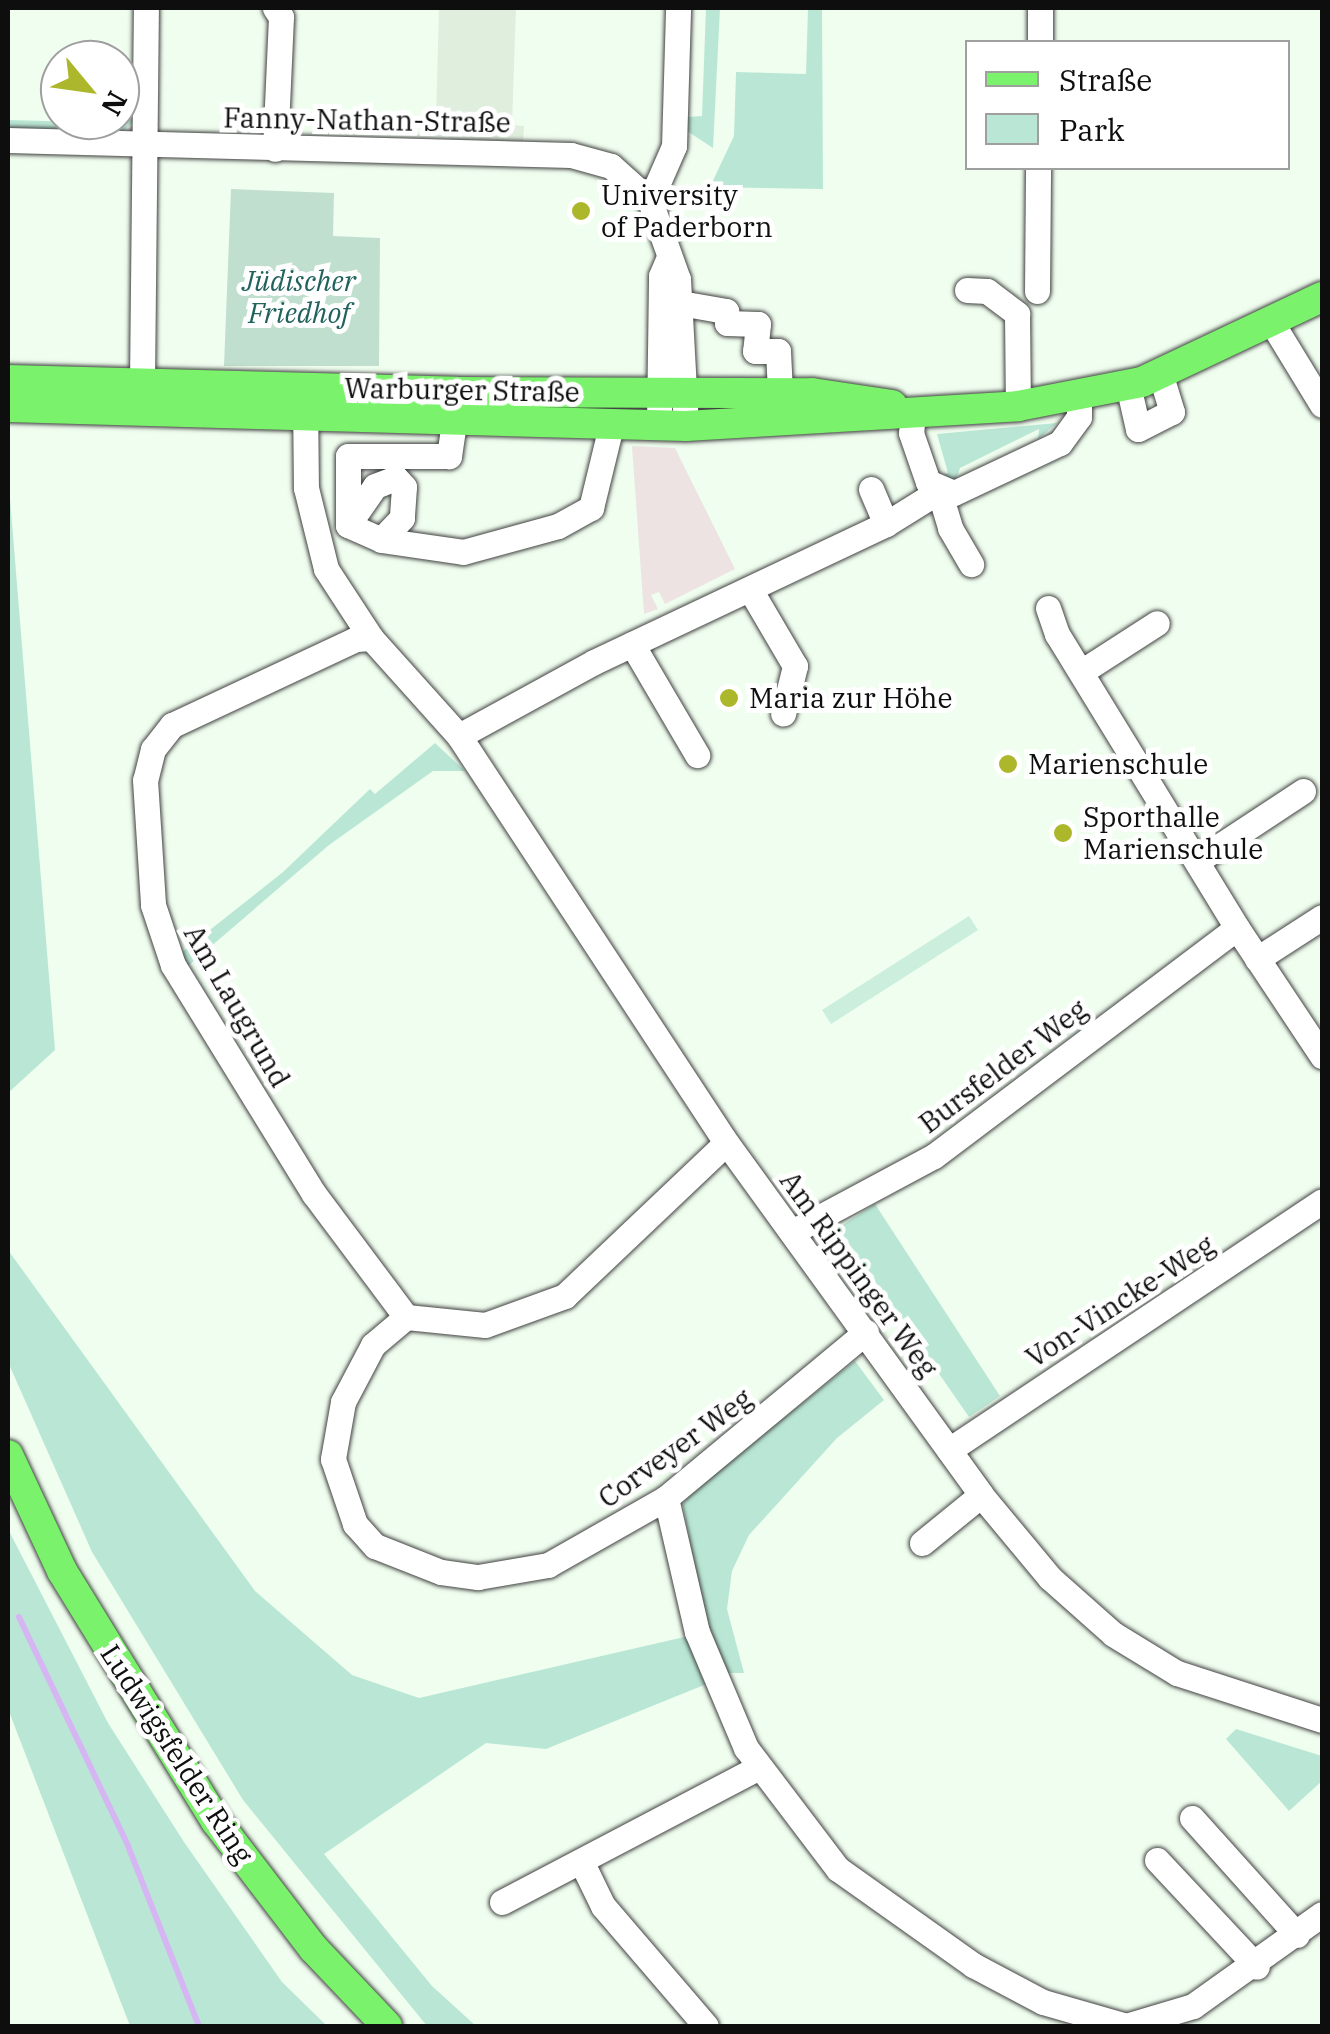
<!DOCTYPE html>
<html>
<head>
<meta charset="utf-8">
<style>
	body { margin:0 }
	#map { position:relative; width:1330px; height:2034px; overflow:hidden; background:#f0feef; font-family:"IBM Plex Serif",serif }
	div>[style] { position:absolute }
	.industrial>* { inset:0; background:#ece3e2 }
	.green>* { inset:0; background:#bae7d5 }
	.cemetery>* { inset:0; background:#c1dfcf }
	.pitch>* { inset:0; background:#cbefdc }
	.plaza>* { inset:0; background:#e0eede }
	.stream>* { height:6px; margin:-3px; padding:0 3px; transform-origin:3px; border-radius:3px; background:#d5b6f3 }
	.roads { filter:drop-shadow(0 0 2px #414141) drop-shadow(0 0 2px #414141) }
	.minor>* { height:25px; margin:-12.5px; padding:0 12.5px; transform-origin:12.5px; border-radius:12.5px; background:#fff }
	.major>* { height:30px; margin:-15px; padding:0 15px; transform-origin:15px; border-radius:15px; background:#7bf26b }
	.dots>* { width:28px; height:28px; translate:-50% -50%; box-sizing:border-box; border:5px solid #fff; border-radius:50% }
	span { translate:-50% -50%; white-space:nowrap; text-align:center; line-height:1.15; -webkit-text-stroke:10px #fff; paint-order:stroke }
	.street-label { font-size:28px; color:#0e0e0e }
	.poi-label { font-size:28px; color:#0e0e0e }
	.left { translate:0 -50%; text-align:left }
	.park-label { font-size:28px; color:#21625d; font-style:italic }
	.frame { position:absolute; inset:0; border:10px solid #0e0e0e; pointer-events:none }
	.legend { position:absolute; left:965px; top:40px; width:325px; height:130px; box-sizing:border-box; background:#fff; border:2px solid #9f9f9f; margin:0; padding:12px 18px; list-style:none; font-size:30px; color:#0e0e0e }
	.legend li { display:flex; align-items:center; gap:20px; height:50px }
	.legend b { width:50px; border:2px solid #9f9f9f }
	.north { position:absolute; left:40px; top:40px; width:100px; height:100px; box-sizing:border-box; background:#fff; border:2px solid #9f9f9f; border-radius:50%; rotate:119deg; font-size:28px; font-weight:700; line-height:40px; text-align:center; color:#0e0e0e }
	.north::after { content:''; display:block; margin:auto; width:35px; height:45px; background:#acb72c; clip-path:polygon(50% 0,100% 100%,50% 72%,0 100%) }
</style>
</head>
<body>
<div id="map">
	<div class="industrial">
		<div style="clip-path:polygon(632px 446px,675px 448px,735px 569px,665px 604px,659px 592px,651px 595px,658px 609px,644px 614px)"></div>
	</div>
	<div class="green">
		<div style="clip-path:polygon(706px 8px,720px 8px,713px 148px,687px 131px,688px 117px,702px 116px)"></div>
		<div style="clip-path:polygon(808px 8px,822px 8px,823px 189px,710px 187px,734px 136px,736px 72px,806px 74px)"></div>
		<div style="clip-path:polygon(123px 69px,135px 73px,135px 119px,121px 134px,8px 131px,8px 120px,121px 123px)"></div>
		<div style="clip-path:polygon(1057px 423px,1038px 439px,1039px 429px,960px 468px,954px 485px,936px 477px,948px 473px,937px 434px)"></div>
		<div style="clip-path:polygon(8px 474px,55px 1050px,8px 1093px)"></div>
		<div style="clip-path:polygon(435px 743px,465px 771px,433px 771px,329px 845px,188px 966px,182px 952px,283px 872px,370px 789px,375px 794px)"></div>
		<div style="clip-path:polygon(875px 1204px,1000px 1396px,969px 1417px,838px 1228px)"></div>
		<div style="clip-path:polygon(8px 1250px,255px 1591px,352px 1675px,419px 1698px,693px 1635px,714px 1681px,546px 1749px,486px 1743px,324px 1854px,432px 1986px,476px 2026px,427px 2026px,243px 1800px,92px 1552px,8px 1362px)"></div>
		<div style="clip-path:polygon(855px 1361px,884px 1400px,837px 1438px,749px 1535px,732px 1571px,727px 1609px,744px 1673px,722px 1673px,707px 1630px,683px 1505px,689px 1494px)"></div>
		<div style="clip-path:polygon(8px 1529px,108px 1723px,184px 1842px,282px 1982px,327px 2026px,130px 2026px,8px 1709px)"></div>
		<div style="clip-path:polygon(1236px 1729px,1322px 1756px,1322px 1781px,1289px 1811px,1226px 1739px)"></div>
	</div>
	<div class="cemetery">
		<div style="clip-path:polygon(231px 189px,334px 193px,333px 236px,380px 238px,379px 366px,224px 366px)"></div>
	</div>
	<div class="pitch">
		<div style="clip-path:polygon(969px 916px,978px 930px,831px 1024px,822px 1010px)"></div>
	</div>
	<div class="plaza">
		<div style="clip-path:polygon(439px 8px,516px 8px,512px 125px,524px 126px,523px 145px,454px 144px,436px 121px)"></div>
	</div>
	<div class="stream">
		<div style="left:19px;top:1617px;width:254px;rotate:64.5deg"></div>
		<div style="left:128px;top:1846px;width:193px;rotate:68.5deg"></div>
	</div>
	<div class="roads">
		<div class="minor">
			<div style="left:275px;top:8px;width:11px;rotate:56deg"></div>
			<div style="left:281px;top:17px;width:132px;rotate:92.6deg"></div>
			<div style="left:1040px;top:42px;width:34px;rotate:-90deg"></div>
			<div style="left:8px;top:140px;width:563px;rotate:1.53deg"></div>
			<div style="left:571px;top:155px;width:41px;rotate:15.4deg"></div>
			<div style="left:611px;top:166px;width:52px;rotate:41.9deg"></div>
			<div style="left:650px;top:201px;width:83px;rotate:70.3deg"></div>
			<div style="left:678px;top:279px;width:147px;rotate:86.9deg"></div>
			<div style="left:650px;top:201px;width:60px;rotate:-66.4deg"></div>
			<div style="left:674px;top:146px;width:138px;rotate:-88.3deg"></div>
			<div style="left:967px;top:290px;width:20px;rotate:3deg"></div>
			<div style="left:987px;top:291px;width:38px;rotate:37deg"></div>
			<div style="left:1017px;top:314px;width:92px;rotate:89.4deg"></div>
			<div style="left:1037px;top:291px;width:123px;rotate:-89.5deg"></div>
			<div style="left:680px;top:303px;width:47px;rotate:9.9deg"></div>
			<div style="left:726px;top:311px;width:12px;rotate:85deg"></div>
			<div style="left:727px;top:323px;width:31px;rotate:2deg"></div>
			<div style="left:758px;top:324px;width:27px;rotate:96deg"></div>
			<div style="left:755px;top:351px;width:23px"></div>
			<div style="left:778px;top:351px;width:41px;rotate:87.2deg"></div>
			<div style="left:1272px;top:323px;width:96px;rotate:58.6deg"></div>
			<div style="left:142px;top:382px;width:374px;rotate:-89.4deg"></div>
			<div style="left:1128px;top:385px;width:45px;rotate:77.2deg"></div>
			<div style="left:1138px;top:429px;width:38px;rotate:-27deg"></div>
			<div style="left:1172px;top:412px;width:39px;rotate:-107deg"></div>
			<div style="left:305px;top:396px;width:92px;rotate:89.4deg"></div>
			<div style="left:306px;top:488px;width:83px;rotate:76.1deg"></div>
			<div style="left:326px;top:569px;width:82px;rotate:56.9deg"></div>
			<div style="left:371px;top:638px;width:132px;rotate:48.1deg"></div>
			<div style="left:459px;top:736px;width:481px;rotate:56.7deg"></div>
			<div style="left:723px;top:1138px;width:440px;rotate:54.1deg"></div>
			<div style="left:981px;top:1495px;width:108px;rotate:50.3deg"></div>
			<div style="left:1050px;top:1578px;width:84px;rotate:41.6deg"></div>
			<div style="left:1113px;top:1634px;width:75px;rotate:31.4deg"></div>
			<div style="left:1177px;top:1673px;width:152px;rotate:18deg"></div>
			<div style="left:457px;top:402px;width:55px;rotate:98.4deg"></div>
			<div style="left:449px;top:456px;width:101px;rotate:180deg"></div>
			<div style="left:348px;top:456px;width:69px;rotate:90deg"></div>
			<div style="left:348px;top:525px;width:36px;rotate:24deg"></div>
			<div style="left:381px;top:540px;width:83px;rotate:8.3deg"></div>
			<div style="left:463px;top:552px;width:98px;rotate:-15.3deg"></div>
			<div style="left:558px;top:526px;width:38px;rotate:-29deg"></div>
			<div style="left:591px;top:508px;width:89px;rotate:-76.3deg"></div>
			<div style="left:913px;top:412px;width:21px;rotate:95deg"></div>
			<div style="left:911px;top:433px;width:52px;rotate:70.9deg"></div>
			<div style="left:928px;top:482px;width:28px;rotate:23deg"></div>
			<div style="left:954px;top:493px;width:117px;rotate:-25.3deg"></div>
			<div style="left:1060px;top:443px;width:32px;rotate:-54deg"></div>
			<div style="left:1079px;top:417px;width:20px;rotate:-90deg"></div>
			<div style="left:659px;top:424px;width:148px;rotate:-89.2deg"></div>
			<div style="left:661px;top:276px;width:21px;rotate:-67deg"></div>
			<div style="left:871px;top:489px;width:38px;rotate:67deg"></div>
			<div style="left:939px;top:491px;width:39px;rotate:73deg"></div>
			<div style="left:950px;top:528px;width:42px;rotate:59.7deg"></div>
			<div style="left:348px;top:525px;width:47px;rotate:-55.3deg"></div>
			<div style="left:375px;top:486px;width:22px;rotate:-21deg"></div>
			<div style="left:396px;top:478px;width:12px;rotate:48deg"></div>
			<div style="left:404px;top:487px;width:31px;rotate:94deg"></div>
			<div style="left:402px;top:518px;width:30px;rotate:134deg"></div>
			<div style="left:751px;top:591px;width:87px;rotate:59.6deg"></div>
			<div style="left:795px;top:666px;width:49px;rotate:104deg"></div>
			<div style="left:1048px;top:608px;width:28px;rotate:71deg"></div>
			<div style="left:1057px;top:634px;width:345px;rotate:58.5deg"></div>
			<div style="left:1237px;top:928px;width:154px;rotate:56.4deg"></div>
			<div style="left:371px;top:638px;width:15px;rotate:176deg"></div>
			<div style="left:356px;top:639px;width:203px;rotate:154.9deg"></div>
			<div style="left:172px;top:725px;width:31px;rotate:128deg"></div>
			<div style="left:153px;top:749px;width:32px;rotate:104deg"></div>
			<div style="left:145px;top:780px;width:125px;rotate:86.3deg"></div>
			<div style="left:153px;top:905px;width:63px;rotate:71.6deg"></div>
			<div style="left:173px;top:965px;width:269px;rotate:58.4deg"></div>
			<div style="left:314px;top:1194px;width:154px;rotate:53.2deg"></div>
			<div style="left:632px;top:644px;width:129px;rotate:59.6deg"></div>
			<div style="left:1081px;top:672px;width:90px;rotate:-32.8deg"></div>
			<div style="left:459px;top:736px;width:154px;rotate:-28.7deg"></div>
			<div style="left:594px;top:662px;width:323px;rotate:-25.3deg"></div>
			<div style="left:886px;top:524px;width:62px;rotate:-31.9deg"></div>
			<div style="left:1197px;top:861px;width:127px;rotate:-33.4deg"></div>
			<div style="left:1257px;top:959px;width:77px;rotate:-32.9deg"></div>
			<div style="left:726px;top:1143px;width:222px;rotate:136.5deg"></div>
			<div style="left:565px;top:1296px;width:85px;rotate:160.1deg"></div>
			<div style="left:485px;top:1325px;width:79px;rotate:-174.2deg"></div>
			<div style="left:406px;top:1317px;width:43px;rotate:139.7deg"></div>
			<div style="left:373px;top:1345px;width:64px;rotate:117.8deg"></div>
			<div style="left:343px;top:1402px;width:58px;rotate:100deg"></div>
			<div style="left:333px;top:1459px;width:69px;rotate:71.3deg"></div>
			<div style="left:355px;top:1524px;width:30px;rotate:48deg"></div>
			<div style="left:375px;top:1546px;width:71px;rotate:21.5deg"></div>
			<div style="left:441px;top:1572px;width:37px;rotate:8deg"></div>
			<div style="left:478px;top:1577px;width:71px;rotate:-9.7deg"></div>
			<div style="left:548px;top:1565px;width:136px;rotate:-29.6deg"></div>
			<div style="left:666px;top:1498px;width:260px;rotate:-39.7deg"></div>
			<div style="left:792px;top:1232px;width:161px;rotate:-28.2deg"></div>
			<div style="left:934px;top:1156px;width:379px;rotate:-37deg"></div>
			<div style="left:949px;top:1450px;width:448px;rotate:-33.7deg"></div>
			<div style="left:666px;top:1498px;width:138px;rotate:77deg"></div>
			<div style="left:697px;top:1632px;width:126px;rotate:67.1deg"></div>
			<div style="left:746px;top:1748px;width:152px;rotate:52.8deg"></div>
			<div style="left:838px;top:1869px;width:166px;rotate:35.4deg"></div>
			<div style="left:973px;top:1965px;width:79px;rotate:27.9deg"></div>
			<div style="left:1043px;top:2002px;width:86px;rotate:16.1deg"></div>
			<div style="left:1126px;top:2026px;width:70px;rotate:-16.6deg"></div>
			<div style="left:1193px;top:2006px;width:158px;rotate:-35.5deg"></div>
			<div style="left:922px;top:1543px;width:76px;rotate:-39.1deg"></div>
			<div style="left:1192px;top:1818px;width:157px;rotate:48.1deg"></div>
			<div style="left:1157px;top:1860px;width:146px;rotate:46.9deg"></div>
			<div style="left:582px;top:1863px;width:48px;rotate:64deg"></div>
			<div style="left:603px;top:1906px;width:158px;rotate:49.4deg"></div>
			<div style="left:502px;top:1902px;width:290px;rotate:-27.7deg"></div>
		</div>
		<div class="major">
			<div style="left:8px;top:380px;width:449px;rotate:1.5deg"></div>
			<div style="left:457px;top:392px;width:355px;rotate:0.2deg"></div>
			<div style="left:812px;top:393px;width:81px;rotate:8.5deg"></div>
			<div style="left:8px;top:407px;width:678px;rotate:1.61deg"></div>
			<div style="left:686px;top:426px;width:333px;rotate:-3.4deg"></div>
			<div style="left:1018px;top:406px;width:126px;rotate:-11deg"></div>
			<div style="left:1142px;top:382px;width:199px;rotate:-25.3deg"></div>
			<div style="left:8px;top:1455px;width:128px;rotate:65deg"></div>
			<div style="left:62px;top:1571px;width:294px;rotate:58.4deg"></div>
			<div style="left:216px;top:1821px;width:161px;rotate:52.6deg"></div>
			<div style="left:314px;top:1949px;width:106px;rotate:46.5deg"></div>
		</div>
	</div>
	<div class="dots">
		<div style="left:581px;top:211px;background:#acb72c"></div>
		<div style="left:729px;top:698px;background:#acb72c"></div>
		<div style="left:1008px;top:764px;background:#acb72c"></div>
		<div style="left:1063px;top:833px;background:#acb72c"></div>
	</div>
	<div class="street-label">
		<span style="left:367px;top:120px;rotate:1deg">Fanny-Nathan-Straße</span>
		<span style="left:462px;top:390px;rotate:1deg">Warburger Straße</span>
		<span style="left:237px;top:1006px;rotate:60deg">Am Laugrund</span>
		<span style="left:1003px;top:1066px;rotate:-37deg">Bursfelder Weg</span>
		<span style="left:859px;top:1274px;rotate:54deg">Am Rippinger Weg</span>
		<span style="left:1120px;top:1301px;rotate:-33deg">Von-Vincke-Weg</span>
		<span style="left:675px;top:1448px;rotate:-36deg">Corveyer Weg</span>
		<span style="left:177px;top:1754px;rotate:57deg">Ludwigsfelder Ring</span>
	</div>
	<div class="poi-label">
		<span class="left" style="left:601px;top:211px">University<br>of Paderborn</span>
		<span class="left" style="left:749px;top:698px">Maria zur Höhe</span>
		<span class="left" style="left:1028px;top:764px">Marienschule</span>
		<span class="left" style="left:1083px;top:833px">Sporthalle<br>Marienschule</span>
	</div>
	<div class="park-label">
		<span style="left:299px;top:297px">Jüdischer<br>Friedhof</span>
	</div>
	<div class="frame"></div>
	<ul class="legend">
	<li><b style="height:12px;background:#7bf26b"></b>Straße</li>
	<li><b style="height:28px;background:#bae7d5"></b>Park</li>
	</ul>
	<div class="north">N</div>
</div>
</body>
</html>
